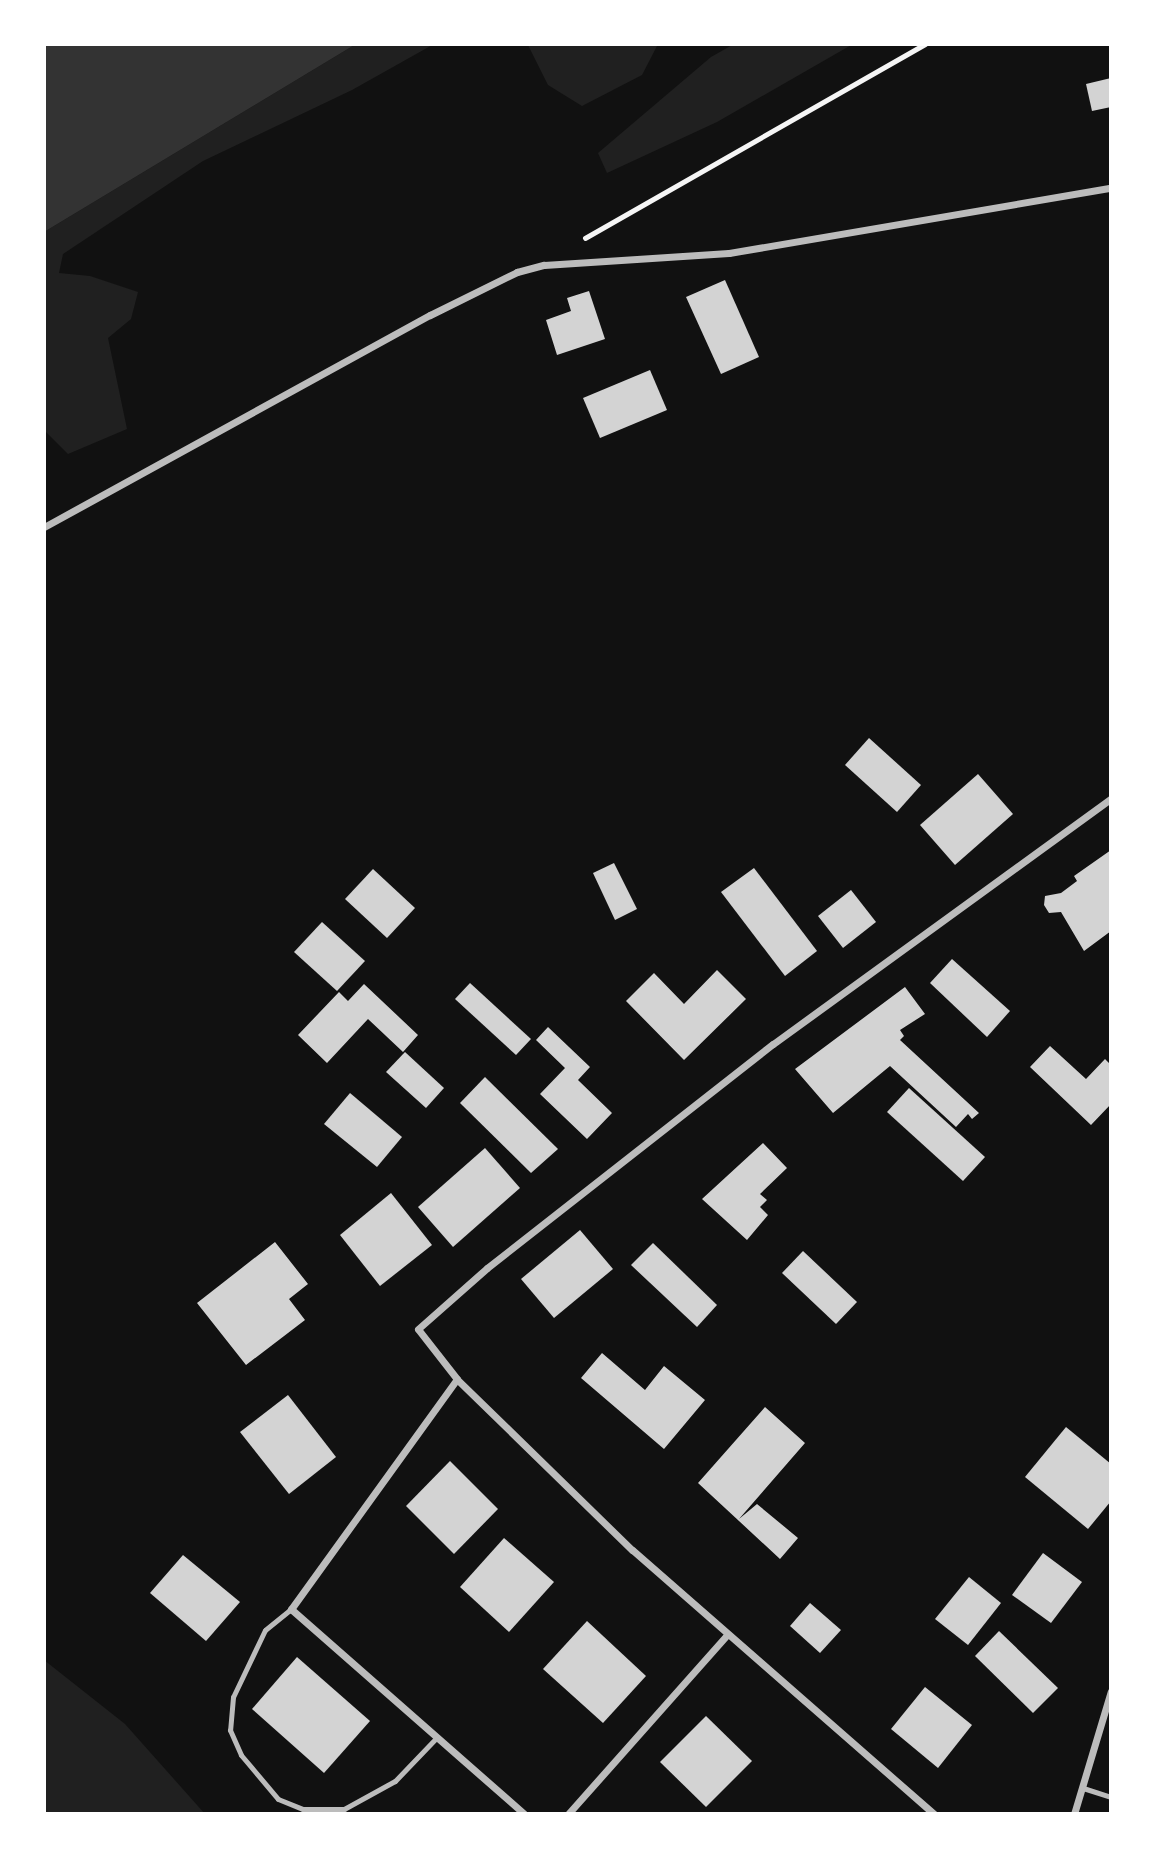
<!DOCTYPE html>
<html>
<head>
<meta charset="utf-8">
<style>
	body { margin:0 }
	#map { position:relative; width:1155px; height:1858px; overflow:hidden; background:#111; font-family:Manrope,sans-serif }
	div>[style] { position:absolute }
	.green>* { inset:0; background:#202020 }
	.water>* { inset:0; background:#333 }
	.building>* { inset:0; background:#d3d3d3 }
	.path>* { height:4.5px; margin:-2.25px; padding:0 2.25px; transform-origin:2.25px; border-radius:2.25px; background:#f5f5f5 }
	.service>* { height:5px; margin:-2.5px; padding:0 2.5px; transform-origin:2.5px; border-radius:2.5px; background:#bcbcbc }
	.minor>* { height:7px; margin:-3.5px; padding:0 3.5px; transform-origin:3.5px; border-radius:3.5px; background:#bcbcbc }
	span { translate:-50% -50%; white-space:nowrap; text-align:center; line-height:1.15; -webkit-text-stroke:5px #fff; paint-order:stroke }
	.frame { position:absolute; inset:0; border:46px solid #fff; pointer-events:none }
</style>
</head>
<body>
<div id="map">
	<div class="green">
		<div style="clip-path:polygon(356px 44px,434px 44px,352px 90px,203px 161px,63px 254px,59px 273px,90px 276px,138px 292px,131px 319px,108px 338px,127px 429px,68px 454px,44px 430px,44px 232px)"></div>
		<div style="clip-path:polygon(658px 44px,642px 75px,582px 106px,548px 85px,528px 45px)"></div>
		<div style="clip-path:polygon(734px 44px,853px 44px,717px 122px,607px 173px,598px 153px,711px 57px)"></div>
		<div style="clip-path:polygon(44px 1660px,125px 1724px,205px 1814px,44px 1814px)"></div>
	</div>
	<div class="water">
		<div style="clip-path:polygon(44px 44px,356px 44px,44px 232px)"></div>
	</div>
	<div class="building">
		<div style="clip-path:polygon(1111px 78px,1111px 107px,1092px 111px,1086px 84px)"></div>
		<div style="clip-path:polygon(725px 280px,759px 357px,721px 374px,686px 297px)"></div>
		<div style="clip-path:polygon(589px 291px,605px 339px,557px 355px,546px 320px,571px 311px,567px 298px)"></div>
		<div style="clip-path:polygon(650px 370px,667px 410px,600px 438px,583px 398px)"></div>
		<div style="clip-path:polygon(869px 738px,921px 785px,897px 812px,845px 765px)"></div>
		<div style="clip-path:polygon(978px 774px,1013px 814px,955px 865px,920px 825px)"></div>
		<div style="clip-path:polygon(1111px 850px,1111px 931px,1084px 951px,1061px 912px,1049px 913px,1044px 905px,1045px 896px,1061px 893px,1077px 881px,1074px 876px)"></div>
		<div style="clip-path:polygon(614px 863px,637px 909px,615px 920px,593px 873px)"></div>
		<div style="clip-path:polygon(754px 868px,817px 951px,785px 976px,721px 892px)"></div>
		<div style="clip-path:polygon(373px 869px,415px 908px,387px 938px,345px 899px)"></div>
		<div style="clip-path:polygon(851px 890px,876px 922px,843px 948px,818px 916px)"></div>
		<div style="clip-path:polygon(322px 922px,365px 961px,337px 991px,294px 952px)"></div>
		<div style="clip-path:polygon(952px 959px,1010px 1011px,987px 1037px,930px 983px)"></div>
		<div style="clip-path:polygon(717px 970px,746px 999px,684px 1060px,626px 1001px,654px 973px,684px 1004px)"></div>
		<div style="clip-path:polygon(470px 983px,531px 1039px,516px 1055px,455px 999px)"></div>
		<div style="clip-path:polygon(364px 984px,418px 1035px,403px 1052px,368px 1019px,327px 1063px,298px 1035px,339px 992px,348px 1001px)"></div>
		<div style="clip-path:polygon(905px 987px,925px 1014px,900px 1030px,904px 1036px,900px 1040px,979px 1113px,972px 1119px,968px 1114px,956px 1127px,890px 1066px,833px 1113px,795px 1069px)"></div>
		<div style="clip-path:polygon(548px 1027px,590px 1067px,578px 1080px,612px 1113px,587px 1139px,540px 1094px,565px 1068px,536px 1040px)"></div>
		<div style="clip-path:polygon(1050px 1046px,1086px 1079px,1105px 1059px,1111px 1065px,1111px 1104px,1091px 1125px,1030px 1067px)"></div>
		<div style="clip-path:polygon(405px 1052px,444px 1088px,426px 1108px,386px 1072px)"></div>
		<div style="clip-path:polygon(485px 1077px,558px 1149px,531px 1173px,460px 1103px)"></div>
		<div style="clip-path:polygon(909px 1088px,985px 1157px,963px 1181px,887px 1112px)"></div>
		<div style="clip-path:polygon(350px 1093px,402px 1137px,377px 1167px,324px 1124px)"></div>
		<div style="clip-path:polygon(763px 1143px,787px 1168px,760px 1194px,767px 1200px,760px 1207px,768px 1215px,747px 1240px,702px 1199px)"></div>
		<div style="clip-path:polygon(485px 1148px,520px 1188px,453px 1247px,418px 1207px)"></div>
		<div style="clip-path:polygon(391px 1193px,432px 1245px,380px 1286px,340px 1235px)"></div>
		<div style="clip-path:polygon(580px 1230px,613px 1269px,554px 1318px,521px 1279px)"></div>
		<div style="clip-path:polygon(275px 1242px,308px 1284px,289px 1299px,305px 1320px,246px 1365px,197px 1303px)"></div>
		<div style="clip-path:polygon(653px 1243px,717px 1305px,697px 1327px,631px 1265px)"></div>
		<div style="clip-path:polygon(803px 1251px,857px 1302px,836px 1324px,782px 1273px)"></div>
		<div style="clip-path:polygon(602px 1353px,645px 1390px,664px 1366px,705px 1400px,664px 1449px,581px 1378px)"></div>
		<div style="clip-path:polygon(288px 1395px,336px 1457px,289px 1494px,240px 1432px)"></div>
		<div style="clip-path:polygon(765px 1407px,805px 1443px,739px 1519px,757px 1504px,798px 1538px,780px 1559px,698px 1483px)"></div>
		<div style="clip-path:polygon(1066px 1427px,1111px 1464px,1111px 1501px,1088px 1529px,1025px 1477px)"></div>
		<div style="clip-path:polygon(450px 1461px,498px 1509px,454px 1554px,406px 1506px)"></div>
		<div style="clip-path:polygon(504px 1538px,554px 1582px,509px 1632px,460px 1587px)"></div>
		<div style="clip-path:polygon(1043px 1553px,1082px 1582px,1051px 1623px,1012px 1595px)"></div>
		<div style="clip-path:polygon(183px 1555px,240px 1602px,206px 1641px,150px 1593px)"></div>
		<div style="clip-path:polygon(969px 1577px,1001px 1603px,968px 1645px,935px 1619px)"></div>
		<div style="clip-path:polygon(810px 1603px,841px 1630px,820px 1653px,790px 1626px)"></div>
		<div style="clip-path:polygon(587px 1621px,646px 1676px,603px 1723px,543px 1669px)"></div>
		<div style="clip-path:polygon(999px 1631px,1058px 1688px,1033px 1713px,975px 1656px)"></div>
		<div style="clip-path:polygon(297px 1657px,370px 1721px,324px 1773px,252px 1709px)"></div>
		<div style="clip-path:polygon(925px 1687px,972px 1725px,938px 1768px,891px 1729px)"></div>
		<div style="clip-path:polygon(706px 1716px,752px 1761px,706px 1807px,660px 1762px)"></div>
	</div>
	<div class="path">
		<div style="left:585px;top:238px;width:391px;rotate:-29.7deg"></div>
	</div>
	<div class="service">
		<div style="left:291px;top:1609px;width:33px;rotate:141deg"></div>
		<div style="left:265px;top:1630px;width:74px;rotate:115.5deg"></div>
		<div style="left:233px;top:1697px;width:33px;rotate:95deg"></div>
		<div style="left:230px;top:1730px;width:27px;rotate:66deg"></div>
		<div style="left:241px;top:1755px;width:57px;rotate:49.9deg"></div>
		<div style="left:278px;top:1799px;width:27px;rotate:22deg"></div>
		<div style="left:303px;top:1809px;width:41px"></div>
		<div style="left:344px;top:1809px;width:58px;rotate:-28.8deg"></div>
		<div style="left:395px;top:1781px;width:61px;rotate:-46.3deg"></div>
		<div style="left:1083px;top:1788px;width:29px;rotate:18deg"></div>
	</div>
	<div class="minor">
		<div style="left:44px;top:527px;width:440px;rotate:-28.8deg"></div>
		<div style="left:430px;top:315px;width:97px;rotate:-26.3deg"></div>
		<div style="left:517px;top:272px;width:28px;rotate:-15deg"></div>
		<div style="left:544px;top:265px;width:185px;rotate:-3.7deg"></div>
		<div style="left:729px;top:253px;width:387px;rotate:-9.7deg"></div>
		<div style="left:457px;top:1379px;width:284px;rotate:125.8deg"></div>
		<div style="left:291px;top:1609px;width:310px;rotate:41.3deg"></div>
		<div style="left:568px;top:1814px;width:239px;rotate:-48.4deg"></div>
		<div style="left:934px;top:1814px;width:401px;rotate:-138.8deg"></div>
		<div style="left:632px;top:1550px;width:245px;rotate:-135.7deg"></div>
		<div style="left:457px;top:1379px;width:63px;rotate:-128deg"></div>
		<div style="left:418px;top:1329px;width:92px;rotate:-41.5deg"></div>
		<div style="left:487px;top:1268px;width:363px;rotate:-38.1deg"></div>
		<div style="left:773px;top:1044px;width:418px;rotate:-36deg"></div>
		<div style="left:1074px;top:1814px;width:128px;rotate:-73.3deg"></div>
	</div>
	<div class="frame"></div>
</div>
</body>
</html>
